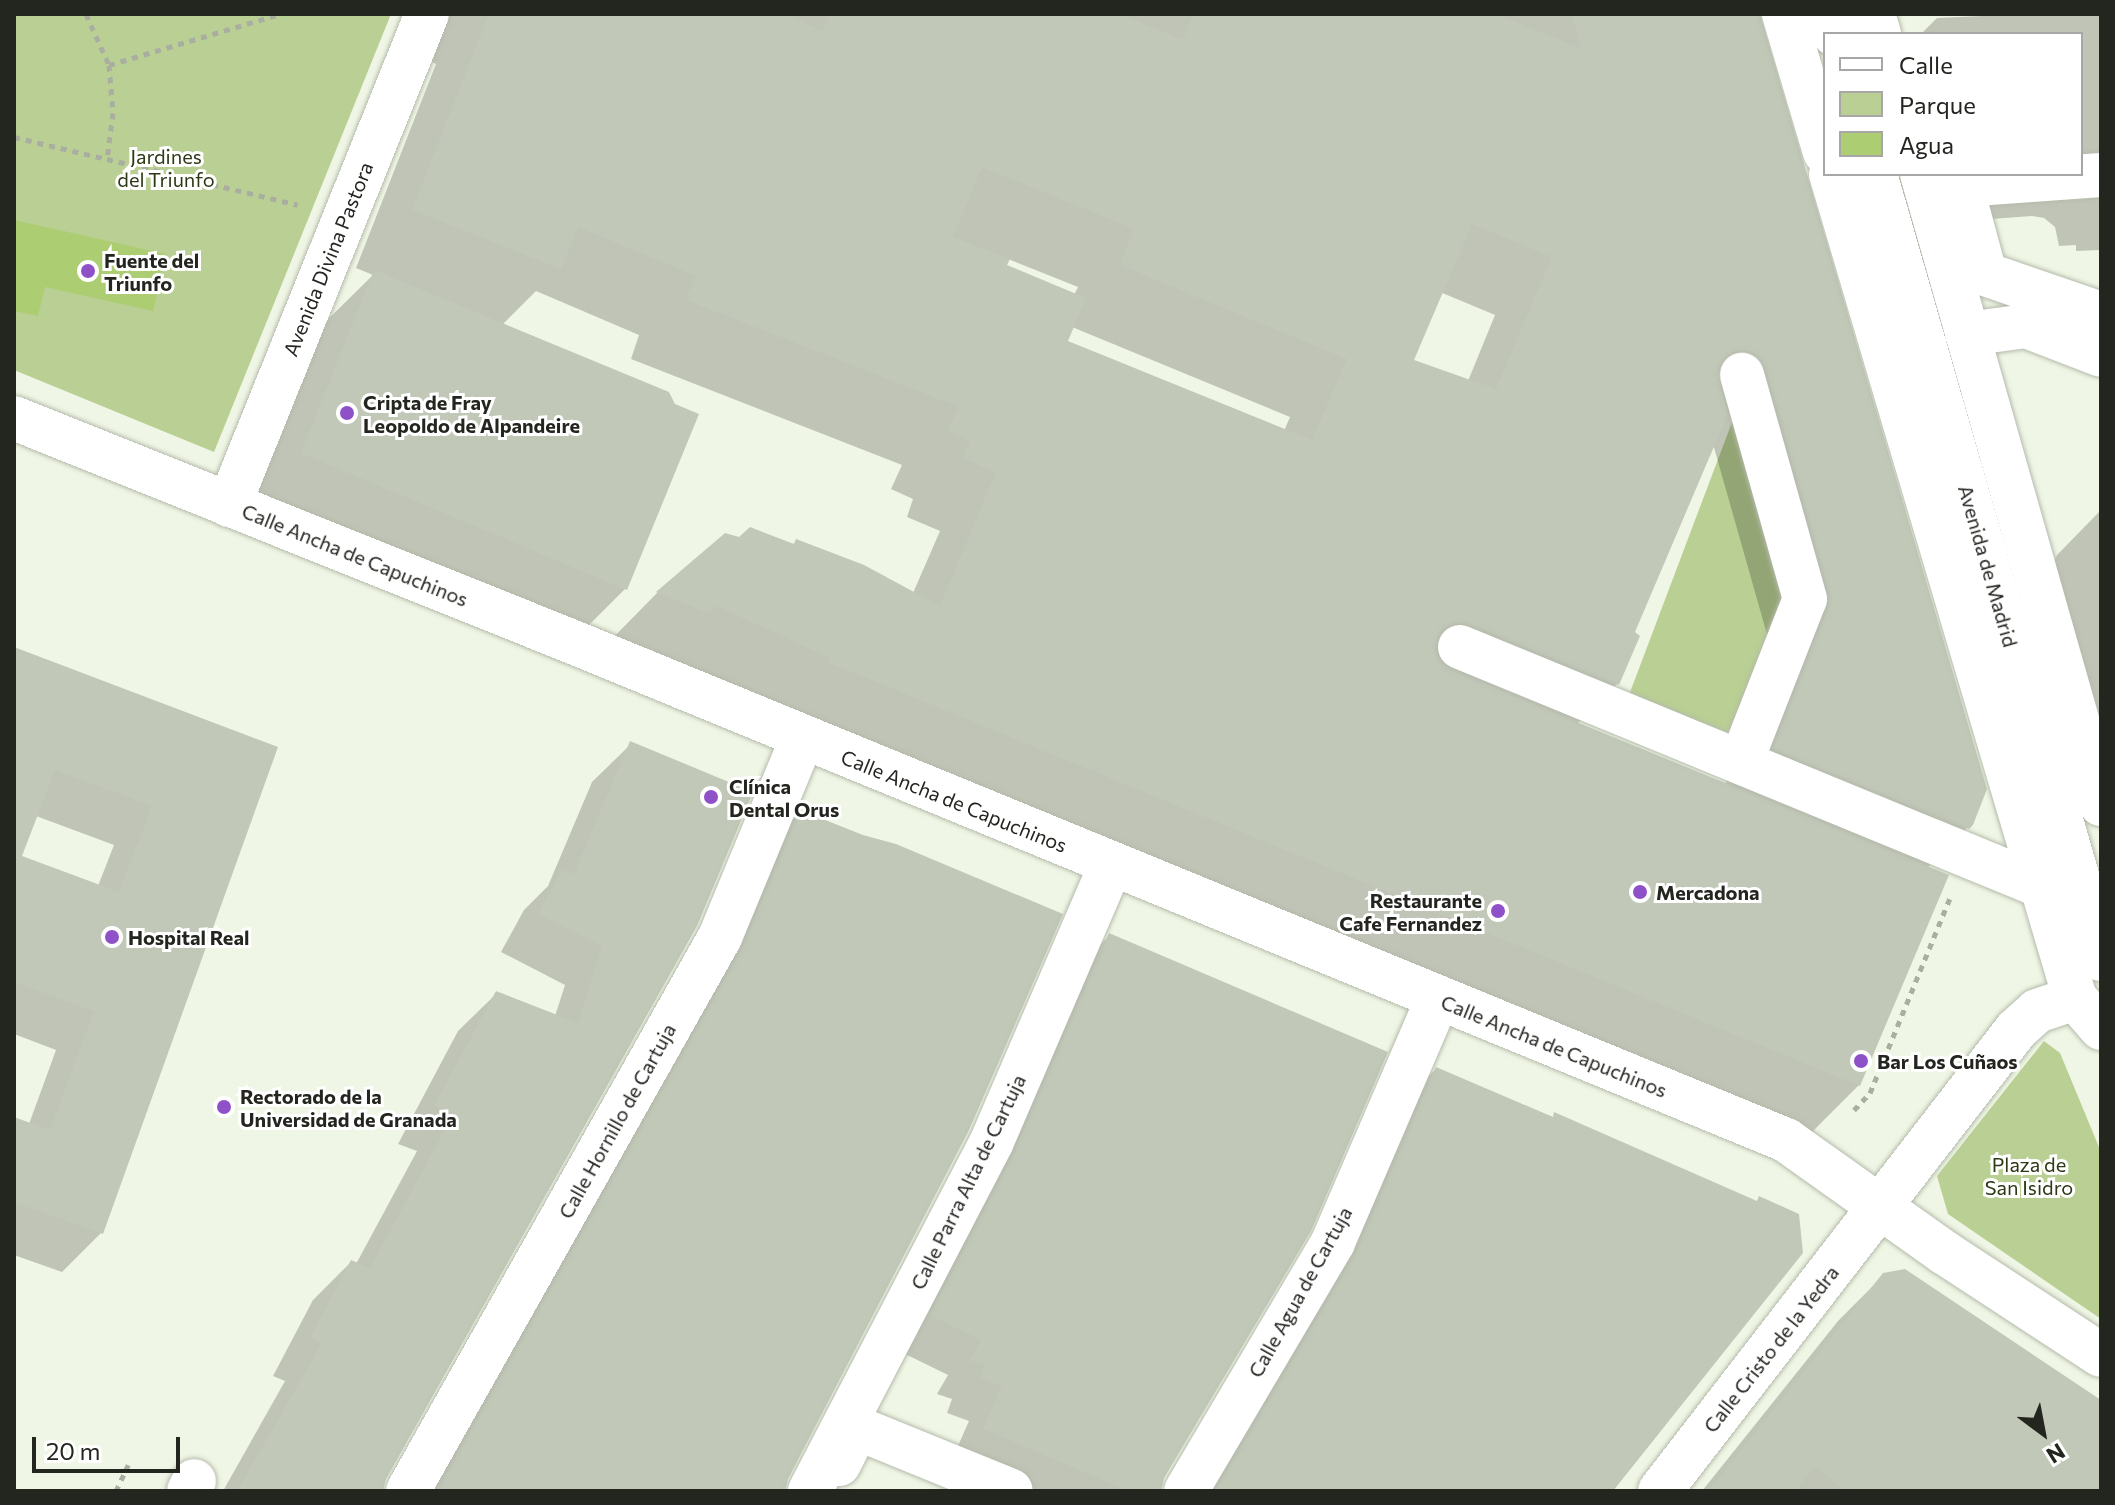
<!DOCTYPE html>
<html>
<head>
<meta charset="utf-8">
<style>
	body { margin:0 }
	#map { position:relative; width:2115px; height:1505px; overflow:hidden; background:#f0f6e5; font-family:Commissioner,sans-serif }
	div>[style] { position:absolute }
	.green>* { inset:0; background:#b9cf93 }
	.water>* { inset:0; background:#adcd73 }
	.shadow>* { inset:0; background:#0003 }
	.building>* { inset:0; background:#c1c8b8 }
	.path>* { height:5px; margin-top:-2.5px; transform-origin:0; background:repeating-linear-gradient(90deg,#a9aea1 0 6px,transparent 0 12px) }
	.roads { filter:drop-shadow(0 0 2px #b4bbab) drop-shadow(0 0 2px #b4bbab) }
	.minor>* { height:44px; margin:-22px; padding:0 22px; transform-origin:22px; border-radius:22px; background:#fff }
	.major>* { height:44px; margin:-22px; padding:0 22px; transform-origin:22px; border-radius:22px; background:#fff }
	.dots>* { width:22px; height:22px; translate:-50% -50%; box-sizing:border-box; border:4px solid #fff; border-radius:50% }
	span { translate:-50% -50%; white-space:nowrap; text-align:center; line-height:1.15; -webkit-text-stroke:6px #fff; paint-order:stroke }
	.park-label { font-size:20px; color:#2c3914 }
	.street-label { font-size:20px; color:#23251f }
	.poi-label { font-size:20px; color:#23251f; font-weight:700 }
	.left { translate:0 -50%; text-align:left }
	.right { translate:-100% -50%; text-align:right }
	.frame { position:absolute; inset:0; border:16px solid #23251f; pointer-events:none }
	.legend { position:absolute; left:1823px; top:32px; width:260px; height:144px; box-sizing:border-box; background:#fff; border:2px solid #a7a8a5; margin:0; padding:10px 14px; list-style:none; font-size:24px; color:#23251f }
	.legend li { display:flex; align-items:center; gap:16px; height:40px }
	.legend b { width:40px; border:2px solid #a7a8a5 }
	.north { position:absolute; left:2003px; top:1393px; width:80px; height:80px; -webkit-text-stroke:6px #fff; paint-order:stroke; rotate:148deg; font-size:22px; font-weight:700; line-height:32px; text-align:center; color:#23251f }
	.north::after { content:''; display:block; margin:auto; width:28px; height:36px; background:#23251f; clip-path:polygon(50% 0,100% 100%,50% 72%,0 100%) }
	.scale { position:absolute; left:32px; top:1437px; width:148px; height:36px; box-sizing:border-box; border:4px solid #23251f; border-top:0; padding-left:10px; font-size:24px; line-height:28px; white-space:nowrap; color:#23251f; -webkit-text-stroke:6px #fff; paint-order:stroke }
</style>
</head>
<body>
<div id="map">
	<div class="green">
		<div style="clip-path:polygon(14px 14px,391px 14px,214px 452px,14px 370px)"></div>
		<div style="clip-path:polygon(1737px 409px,1795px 602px,1737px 736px,1629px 695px)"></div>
		<div style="clip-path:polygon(2044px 1041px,2060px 1053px,2101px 1152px,2101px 1319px,1948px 1214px,1937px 1176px)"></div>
	</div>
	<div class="water">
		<div style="clip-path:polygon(14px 220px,166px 254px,153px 311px,45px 287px,38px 316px,14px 311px)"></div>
	</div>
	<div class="shadow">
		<div style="clip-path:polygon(evenodd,447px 14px,1489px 14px,1501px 18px,1499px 14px,1756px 14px,1967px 828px,1927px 868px,1859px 1085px,1801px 1143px,600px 651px,657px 593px,725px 535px,792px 546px,796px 541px,913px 593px,940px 531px,907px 517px,913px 499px,891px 489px,902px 465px,631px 359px,639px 335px,536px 291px,502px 325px,625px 589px,562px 652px,240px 516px,312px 335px,373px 275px,356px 268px,436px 64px,428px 60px,447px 14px,1008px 259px,1078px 287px,1074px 295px,1004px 266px,1008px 259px,447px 14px,1440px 292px,1495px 315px,1468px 381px,1411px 361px,1440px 292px,447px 14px,1072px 327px,1290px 417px,1284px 431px,1066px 342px,1072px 327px,447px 14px,1713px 444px,1772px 652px,1771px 668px,1725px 785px,1577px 724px,1617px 684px,1633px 632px,1713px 444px)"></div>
		<div style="clip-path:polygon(2027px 14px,2101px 14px,2101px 250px,2076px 251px,2076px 245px,2059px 246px,2055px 227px,2044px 218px,2032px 216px,1894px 226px,1892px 174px,2081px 174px,2081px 34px,1921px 34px,1937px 18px)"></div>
		<div style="clip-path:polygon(2101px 510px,2101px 788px,2047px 577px,2057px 555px)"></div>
		<div style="clip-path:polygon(evenodd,14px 649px,276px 748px,101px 1233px,62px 1272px,14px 1255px,14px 1119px,29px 1124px,56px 1050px,14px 1034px,14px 649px,36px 816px,114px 845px,98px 886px,20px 857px,36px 816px)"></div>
		<div style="clip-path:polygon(631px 744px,750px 793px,384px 1478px,381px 1491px,223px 1491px,285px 1381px,273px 1376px,313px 1300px,351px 1262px,356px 1264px,417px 1151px,398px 1144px,458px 1031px,497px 993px,555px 1016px,565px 985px,501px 952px,524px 910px,548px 886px,592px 782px)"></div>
		<div style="clip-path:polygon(800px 812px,783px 1491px,422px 1491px,762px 850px)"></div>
		<div style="clip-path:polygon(1109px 936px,1163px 1478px,1159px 1491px,1015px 1491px,950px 1464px,969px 1421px,947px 1413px,952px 1399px,937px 1394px,948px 1375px,897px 1350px,1075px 970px)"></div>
		<div style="clip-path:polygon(1436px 1069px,1551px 1119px,1555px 1115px,1611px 1491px,1198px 1491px,1391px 1114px)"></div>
		<div style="clip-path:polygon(1884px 1275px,2101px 1404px,2101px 1491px,1702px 1491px,1838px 1321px)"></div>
	</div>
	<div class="building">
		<div style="clip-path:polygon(evenodd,489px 14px,785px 14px,823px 31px,830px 14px,1119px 14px,1183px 40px,1193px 14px,1495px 14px,1581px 48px,1572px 14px,1760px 14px,1987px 789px,1973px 825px,1969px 829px,1773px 749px,1828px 608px,1829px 593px,1766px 368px,1760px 358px,1749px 351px,1735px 351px,1724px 358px,1718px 368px,1727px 416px,1635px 632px,1640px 636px,1619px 685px,1469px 624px,1456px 622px,1444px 628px,1437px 637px,1435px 650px,1440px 662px,1450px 670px,1949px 875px,1860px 1086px,830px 663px,830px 658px,717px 606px,708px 613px,656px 592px,725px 533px,739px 537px,750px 527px,794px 544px,796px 539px,864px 565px,940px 606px,996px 472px,963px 459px,970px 441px,948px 431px,959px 407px,689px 301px,687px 295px,696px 276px,578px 227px,561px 269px,412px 210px,489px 14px,982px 167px,1134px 229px,1120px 265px,1347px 359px,1312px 440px,1068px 341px,1086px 298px,1007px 265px,1010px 259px,953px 237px,982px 167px,489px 14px,1472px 224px,1552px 257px,1496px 389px,1414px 360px,1472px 224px)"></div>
		<div style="clip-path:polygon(374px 270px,669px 392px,675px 404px,699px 414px,627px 590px,301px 453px)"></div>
		<div style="clip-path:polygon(evenodd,14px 647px,278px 747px,103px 1234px,14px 1202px,14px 1117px,50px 1130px,94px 1011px,14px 982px,14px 647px,55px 770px,152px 806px,119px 892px,22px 856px,55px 770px)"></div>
		<div style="clip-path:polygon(630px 741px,753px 792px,697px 926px,386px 1479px,383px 1491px,237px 1491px,322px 1343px,310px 1338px,351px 1260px,370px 1268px,454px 1113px,434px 1106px,496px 991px,578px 1023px,602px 946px,538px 914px,562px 870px,574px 874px)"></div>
		<div style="clip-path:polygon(800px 810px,863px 835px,896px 844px,1063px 914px,969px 1130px,788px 1479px,785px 1491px,437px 1491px,742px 949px)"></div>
		<div style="clip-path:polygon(1109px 933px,1388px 1052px,1311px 1231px,1164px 1478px,1161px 1491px,1129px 1491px,983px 1429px,1002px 1386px,980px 1378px,985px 1365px,970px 1360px,981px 1340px,930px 1315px,1015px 1151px)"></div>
		<div style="clip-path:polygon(1436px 1067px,1553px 1117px,1554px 1112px,1757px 1201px,1759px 1196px,1799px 1214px,1803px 1253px,1613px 1491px,1215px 1491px,1355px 1255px)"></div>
		<div style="clip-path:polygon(1905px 1269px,2101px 1400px,2101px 1491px,1845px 1491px,1815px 1466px,1795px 1491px,1709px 1491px,1883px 1273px)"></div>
	</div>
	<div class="path">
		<div style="left:86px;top:14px;width:56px;rotate:65.7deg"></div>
		<div style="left:109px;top:65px;width:48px;rotate:85.2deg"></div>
		<div style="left:113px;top:113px;width:46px;rotate:97.4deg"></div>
		<div style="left:107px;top:159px;width:196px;rotate:13.5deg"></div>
		<div style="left:109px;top:65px;width:178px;rotate:-16.6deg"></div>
		<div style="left:14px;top:137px;width:96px;rotate:13.3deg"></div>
		<div style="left:1854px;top:1110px;width:23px;rotate:-47deg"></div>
		<div style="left:1870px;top:1093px;width:211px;rotate:-67.7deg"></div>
		<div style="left:116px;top:1491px;width:29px;rotate:-65deg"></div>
	</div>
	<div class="roads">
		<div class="minor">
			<div style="left:1873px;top:14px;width:21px;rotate:73deg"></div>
			<div style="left:1922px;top:174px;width:655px;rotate:74.14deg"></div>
			<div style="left:2101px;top:175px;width:140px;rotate:175.9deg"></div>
			<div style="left:1961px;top:185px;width:92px;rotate:74.9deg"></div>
			<div style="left:1985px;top:274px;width:123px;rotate:19deg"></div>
			<div style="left:1967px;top:334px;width:60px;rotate:-7.7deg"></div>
			<div style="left:2026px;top:326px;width:80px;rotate:21.1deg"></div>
			<div style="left:229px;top:505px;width:529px;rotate:-68.04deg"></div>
			<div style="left:1460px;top:647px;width:631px;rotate:22.34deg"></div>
			<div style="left:1741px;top:762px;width:175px;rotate:-68.6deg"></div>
			<div style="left:1805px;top:599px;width:233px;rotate:-105.7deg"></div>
			<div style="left:839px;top:1464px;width:40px;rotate:-63.4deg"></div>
			<div style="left:857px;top:1428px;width:166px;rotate:22.2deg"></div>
			<div style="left:189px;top:1491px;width:11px;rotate:-63deg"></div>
			<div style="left:408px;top:1491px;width:636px;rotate:-60.61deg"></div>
			<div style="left:720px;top:937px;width:214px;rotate:-67.5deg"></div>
			<div style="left:810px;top:1491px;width:394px;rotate:-62.5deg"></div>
			<div style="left:992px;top:1141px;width:301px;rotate:-66.7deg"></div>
			<div style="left:1186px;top:1491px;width:289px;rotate:-59.4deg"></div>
			<div style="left:1333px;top:1242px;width:266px;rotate:-66.7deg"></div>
			<div style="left:1660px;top:1491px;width:582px;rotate:-52.32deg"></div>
			<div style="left:2016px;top:1030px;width:28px;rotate:-42deg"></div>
			<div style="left:2037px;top:1011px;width:40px;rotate:-18.9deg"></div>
		</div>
		<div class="major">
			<div style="left:1784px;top:14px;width:144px;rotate:73.5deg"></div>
			<div style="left:1828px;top:14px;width:21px;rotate:73deg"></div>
			<div style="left:1831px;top:174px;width:859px;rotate:73.51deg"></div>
			<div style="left:2075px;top:998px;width:40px;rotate:49deg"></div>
			<div style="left:1875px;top:174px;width:817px;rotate:73.94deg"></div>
			<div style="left:14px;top:418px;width:597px;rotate:21.84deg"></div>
			<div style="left:568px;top:640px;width:1317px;rotate:22.32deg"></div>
			<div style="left:1786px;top:1140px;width:195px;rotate:35.4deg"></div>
			<div style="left:1945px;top:1253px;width:186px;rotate:33.2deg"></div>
		</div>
	</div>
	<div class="dots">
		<div style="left:88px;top:271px;background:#8e51c8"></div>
		<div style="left:347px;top:413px;background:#8e51c8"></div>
		<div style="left:711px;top:797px;background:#8e51c8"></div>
		<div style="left:1640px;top:892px;background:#8e51c8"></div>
		<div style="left:1498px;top:911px;background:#8e51c8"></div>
		<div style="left:112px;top:937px;background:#8e51c8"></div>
		<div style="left:1861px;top:1061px;background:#8e51c8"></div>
		<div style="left:224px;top:1107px;background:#8e51c8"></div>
	</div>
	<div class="park-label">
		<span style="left:166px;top:168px">Jardines<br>del Triunfo</span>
		<span style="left:2029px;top:1176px">Plaza de<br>San Isidro</span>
	</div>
	<div class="street-label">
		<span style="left:328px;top:259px;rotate:-68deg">Avenida Divina Pastora</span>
		<span style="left:355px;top:555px;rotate:22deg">Calle Ancha de Capuchinos</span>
		<span style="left:1988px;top:566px;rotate:74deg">Avenida de Madrid</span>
		<span style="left:954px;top:801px;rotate:22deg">Calle Ancha de Capuchinos</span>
		<span style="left:1554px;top:1046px;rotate:22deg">Calle Ancha de Capuchinos</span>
		<span style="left:617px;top:1121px;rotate:-61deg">Calle Hornillo de Cartuja</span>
		<span style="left:968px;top:1182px;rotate:-64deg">Calle Parra Alta de Cartuja</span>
		<span style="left:1300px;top:1292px;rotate:-61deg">Calle Agua de Cartuja</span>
		<span style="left:1771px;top:1349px;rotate:-52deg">Calle Cristo de la Yedra</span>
	</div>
	<div class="poi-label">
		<span class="left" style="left:104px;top:272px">Fuente del<br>Triunfo</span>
		<span class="left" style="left:363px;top:414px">Cripta de Fray<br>Leopoldo de Alpandeire</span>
		<span class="left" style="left:729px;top:798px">Clínica<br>Dental Orus</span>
		<span class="left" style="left:1656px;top:892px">Mercadona</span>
		<span class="right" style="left:1482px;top:912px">Restaurante<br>Cafe Fernandez</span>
		<span class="left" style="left:128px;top:937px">Hospital Real</span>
		<span class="left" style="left:1877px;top:1061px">Bar Los Cuñaos</span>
		<span class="left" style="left:240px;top:1108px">Rectorado de la<br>Universidad de Granada</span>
	</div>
	<div class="frame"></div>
	<ul class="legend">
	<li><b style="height:10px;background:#fff"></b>Calle</li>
	<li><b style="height:22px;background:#b9cf93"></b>Parque</li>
	<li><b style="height:22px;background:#adcd73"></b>Agua</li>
	</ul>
	<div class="north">N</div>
	<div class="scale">20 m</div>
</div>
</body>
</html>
